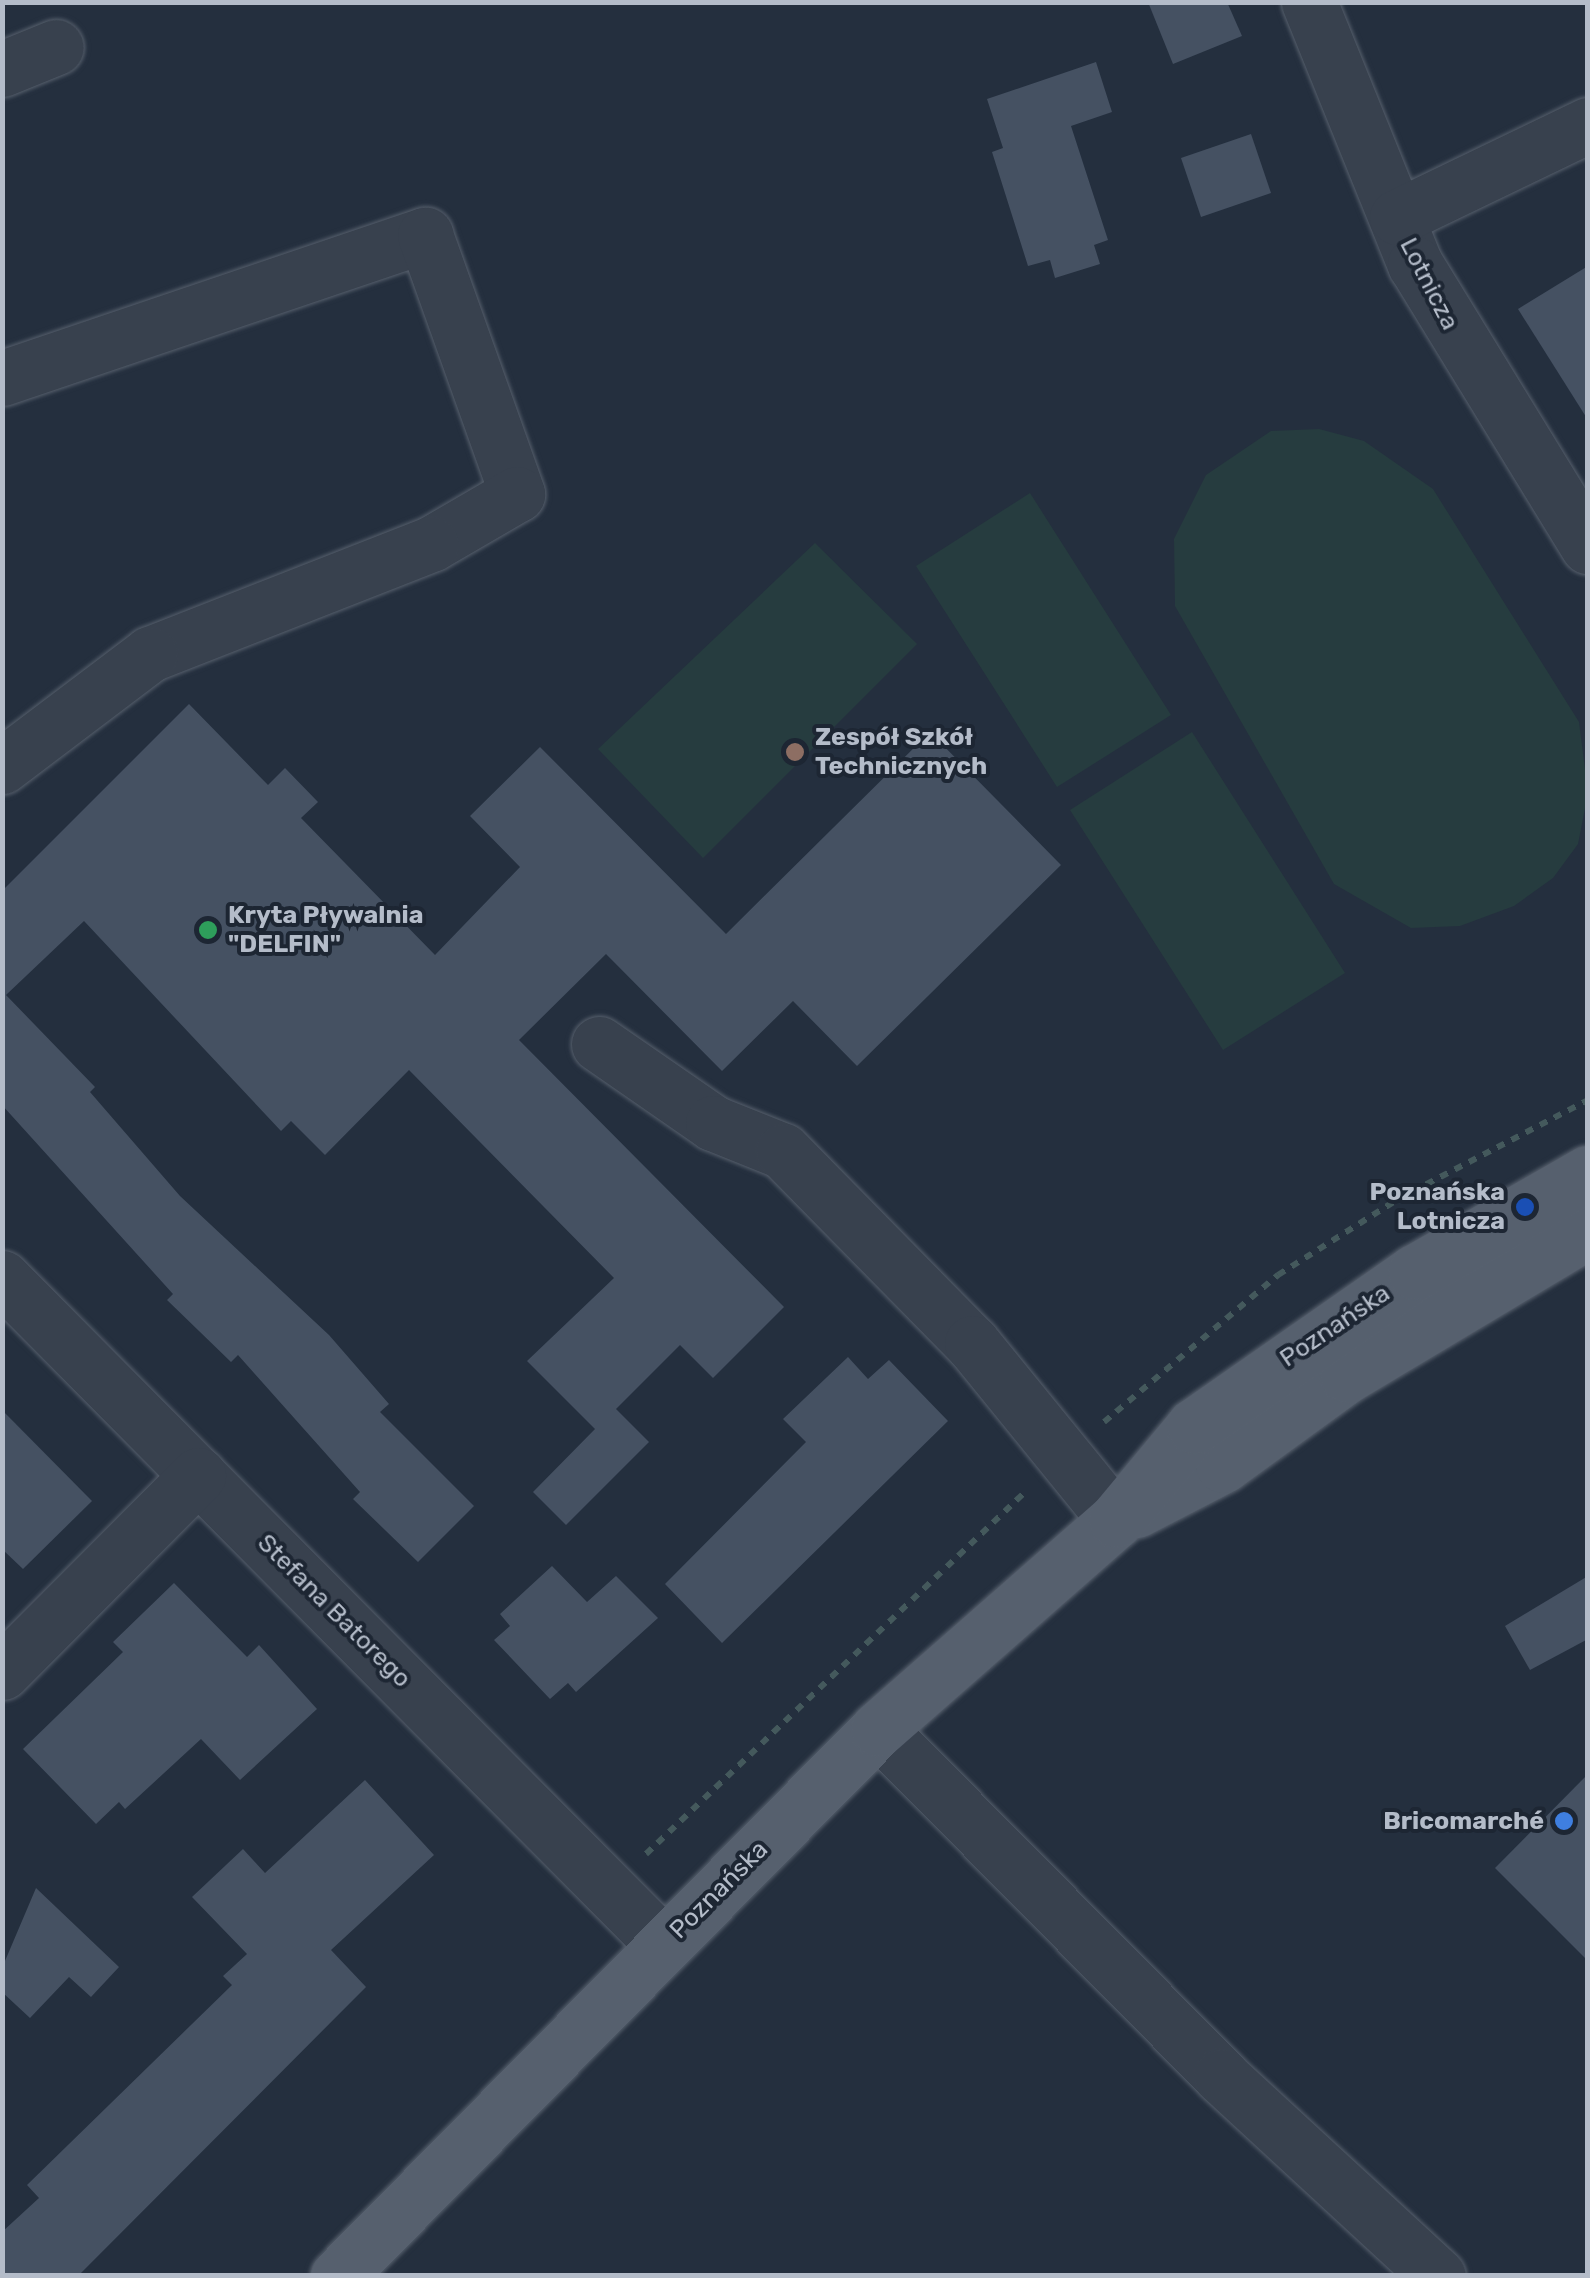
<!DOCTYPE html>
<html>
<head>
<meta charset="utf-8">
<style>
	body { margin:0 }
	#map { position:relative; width:1590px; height:2278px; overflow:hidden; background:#242f3e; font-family:Rubik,sans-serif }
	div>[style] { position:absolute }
	.green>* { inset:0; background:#263c3f }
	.building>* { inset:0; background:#455162 }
	.path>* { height:6px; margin-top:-3px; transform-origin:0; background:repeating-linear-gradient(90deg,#44595c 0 8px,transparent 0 16px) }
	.roads { filter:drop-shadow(0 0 2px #565f6c) drop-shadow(0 0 2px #565f6c) }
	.minor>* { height:55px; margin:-27.5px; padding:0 27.5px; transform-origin:27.5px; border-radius:27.5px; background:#38414e }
	.major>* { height:55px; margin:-27.5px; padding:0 27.5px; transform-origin:27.5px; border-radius:27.5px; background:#56606e }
	.dots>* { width:28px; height:28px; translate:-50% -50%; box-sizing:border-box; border:5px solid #1d2633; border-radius:50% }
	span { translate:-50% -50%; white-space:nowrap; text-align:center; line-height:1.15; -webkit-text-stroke:8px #1d2633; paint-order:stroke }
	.street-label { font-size:25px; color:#b4bcc9 }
	.poi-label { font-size:25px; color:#b4bcc9; font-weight:700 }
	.left { translate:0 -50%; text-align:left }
	.right { translate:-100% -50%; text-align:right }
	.frame { position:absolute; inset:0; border:5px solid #b4bcc9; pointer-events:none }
</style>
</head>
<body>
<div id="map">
	<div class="green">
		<div style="clip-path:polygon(1319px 429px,1364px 441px,1433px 489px,1579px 722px,1588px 793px,1578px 844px,1553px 878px,1514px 906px,1460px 926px,1411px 928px,1334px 884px,1175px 606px,1174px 539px,1206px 475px,1271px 431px)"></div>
		<div style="clip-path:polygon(1030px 493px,1171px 715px,1057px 787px,916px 566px)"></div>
		<div style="clip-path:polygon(815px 543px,917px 644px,703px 858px,598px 749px)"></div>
		<div style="clip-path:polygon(1192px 732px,1345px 973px,1223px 1050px,1070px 810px)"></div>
	</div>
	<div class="building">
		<div style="clip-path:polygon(1148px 2px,1227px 2px,1242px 36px,1173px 64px)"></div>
		<div style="clip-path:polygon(1096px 62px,1112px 112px,1071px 126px,1108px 240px,1094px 245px,1100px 264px,1055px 278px,1050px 260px,1028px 266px,992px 152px,1003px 148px,987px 99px)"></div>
		<div style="clip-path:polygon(1251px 134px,1271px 193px,1201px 217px,1181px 158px)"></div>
		<div style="clip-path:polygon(1588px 266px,1588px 420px,1518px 309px)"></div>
		<div style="clip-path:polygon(189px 704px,268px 785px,285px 768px,318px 802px,301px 818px,435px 955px,520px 867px,470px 816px,540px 747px,726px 934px,930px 732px,1061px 865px,857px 1066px,793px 1001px,722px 1071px,606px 954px,519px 1040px,784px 1307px,713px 1378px,680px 1345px,616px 1409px,649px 1442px,566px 1525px,533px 1492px,595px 1429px,527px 1361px,614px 1278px,409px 1070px,325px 1155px,291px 1121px,281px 1131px,84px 921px,6px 995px,95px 1087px,90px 1092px,180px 1196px,329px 1335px,389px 1404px,380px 1412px,474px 1506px,418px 1562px,353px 1499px,360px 1492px,238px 1355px,231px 1362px,167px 1300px,173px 1294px,2px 1105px,2px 891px)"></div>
		<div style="clip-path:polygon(848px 1357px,868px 1379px,889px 1360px,948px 1421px,722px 1643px,665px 1584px,806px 1442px,783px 1419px)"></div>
		<div style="clip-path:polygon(2px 1410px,92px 1501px,23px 1569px,2px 1549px)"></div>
		<div style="clip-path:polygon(552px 1566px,587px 1602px,616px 1576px,658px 1618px,576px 1692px,568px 1683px,550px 1699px,494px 1640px,510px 1626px,500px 1614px)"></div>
		<div style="clip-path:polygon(1588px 1576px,1588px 1639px,1530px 1670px,1505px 1626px)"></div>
		<div style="clip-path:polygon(174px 1583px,247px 1657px,259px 1645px,317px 1709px,240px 1780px,201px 1739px,125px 1809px,119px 1802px,96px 1824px,23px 1749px,123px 1652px,113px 1642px)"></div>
		<div style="clip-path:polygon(1588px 1774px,1588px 1961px,1495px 1868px)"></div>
		<div style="clip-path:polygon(365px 1780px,434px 1855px,331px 1950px,366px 1987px,78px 2276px,2px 2276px,2px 2232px,39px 2198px,27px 2185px,232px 1985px,223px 1976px,247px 1954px,192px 1897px,243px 1849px,265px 1873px)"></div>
		<div style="clip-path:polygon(36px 1888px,119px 1967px,91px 1997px,69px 1977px,30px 2018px,2px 1992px,2px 1968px)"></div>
	</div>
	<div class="path">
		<div style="left:1104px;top:1422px;width:228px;rotate:-40.2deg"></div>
		<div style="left:1278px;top:1275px;width:142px;rotate:-32.3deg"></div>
		<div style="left:1398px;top:1199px;width:214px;rotate:-27.5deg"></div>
		<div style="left:646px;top:1854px;width:523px;rotate:-43.68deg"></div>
	</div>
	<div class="roads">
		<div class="minor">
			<div style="left:1309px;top:2px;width:283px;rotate:68deg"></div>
			<div style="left:1415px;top:264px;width:331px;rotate:58.5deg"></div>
			<div style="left:2px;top:69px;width:58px;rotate:-22.2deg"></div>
			<div style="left:1397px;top:217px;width:212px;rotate:-25.7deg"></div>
			<div style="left:2px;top:378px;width:447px;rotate:-18.7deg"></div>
			<div style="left:425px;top:235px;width:275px;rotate:70.4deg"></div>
			<div style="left:517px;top:494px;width:99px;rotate:149.8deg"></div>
			<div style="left:431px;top:544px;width:302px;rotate:158.6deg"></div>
			<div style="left:150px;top:654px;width:186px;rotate:142.9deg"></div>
			<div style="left:599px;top:1044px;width:139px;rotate:34.7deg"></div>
			<div style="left:713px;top:1123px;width:75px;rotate:21.8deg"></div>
			<div style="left:783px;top:1151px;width:269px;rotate:45.5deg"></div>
			<div style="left:972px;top:1343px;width:228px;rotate:50.9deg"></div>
			<div style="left:2px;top:1278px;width:940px;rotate:45.22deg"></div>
			<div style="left:2px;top:1672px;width:278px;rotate:-45.1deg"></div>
			<div style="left:878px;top:1729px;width:488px;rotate:45.3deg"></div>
			<div style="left:1221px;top:2076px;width:295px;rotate:42.7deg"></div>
		</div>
		<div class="major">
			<div style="left:1136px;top:1510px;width:98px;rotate:-27.3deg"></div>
			<div style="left:1223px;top:1465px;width:153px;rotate:-36deg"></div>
			<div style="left:1347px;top:1375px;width:281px;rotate:-30.9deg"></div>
			<div style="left:338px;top:2276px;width:769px;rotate:-45.37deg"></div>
			<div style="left:878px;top:1729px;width:317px;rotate:-41.3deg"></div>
			<div style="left:1116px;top:1520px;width:122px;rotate:-50.3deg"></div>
			<div style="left:1194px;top:1426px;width:269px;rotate:-34.9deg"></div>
			<div style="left:1415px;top:1272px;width:199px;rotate:-29.8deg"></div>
		</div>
	</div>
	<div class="dots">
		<div style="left:795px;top:752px;background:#8d6e63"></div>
		<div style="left:208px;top:930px;background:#2e9e5b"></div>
		<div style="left:1525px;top:1207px;background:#1a4fb4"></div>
		<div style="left:1564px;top:1821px;background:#3f7fe0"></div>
	</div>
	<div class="street-label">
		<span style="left:1429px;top:284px;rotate:63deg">Lotnicza</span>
		<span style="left:1335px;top:1326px;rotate:-34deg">Poznańska</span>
		<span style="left:334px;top:1611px;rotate:45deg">Stefana Batorego</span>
		<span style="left:719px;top:1890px;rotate:-45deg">Poznańska</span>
	</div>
	<div class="poi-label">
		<span class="left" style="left:815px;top:752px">Zespół Szkół<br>Technicznych</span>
		<span class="left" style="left:228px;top:930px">Kryta Pływalnia<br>"DELFIN"</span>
		<span class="right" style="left:1505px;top:1207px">Poznańska<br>Lotnicza</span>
		<span class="right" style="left:1544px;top:1821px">Bricomarché</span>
	</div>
	<div class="frame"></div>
</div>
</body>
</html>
